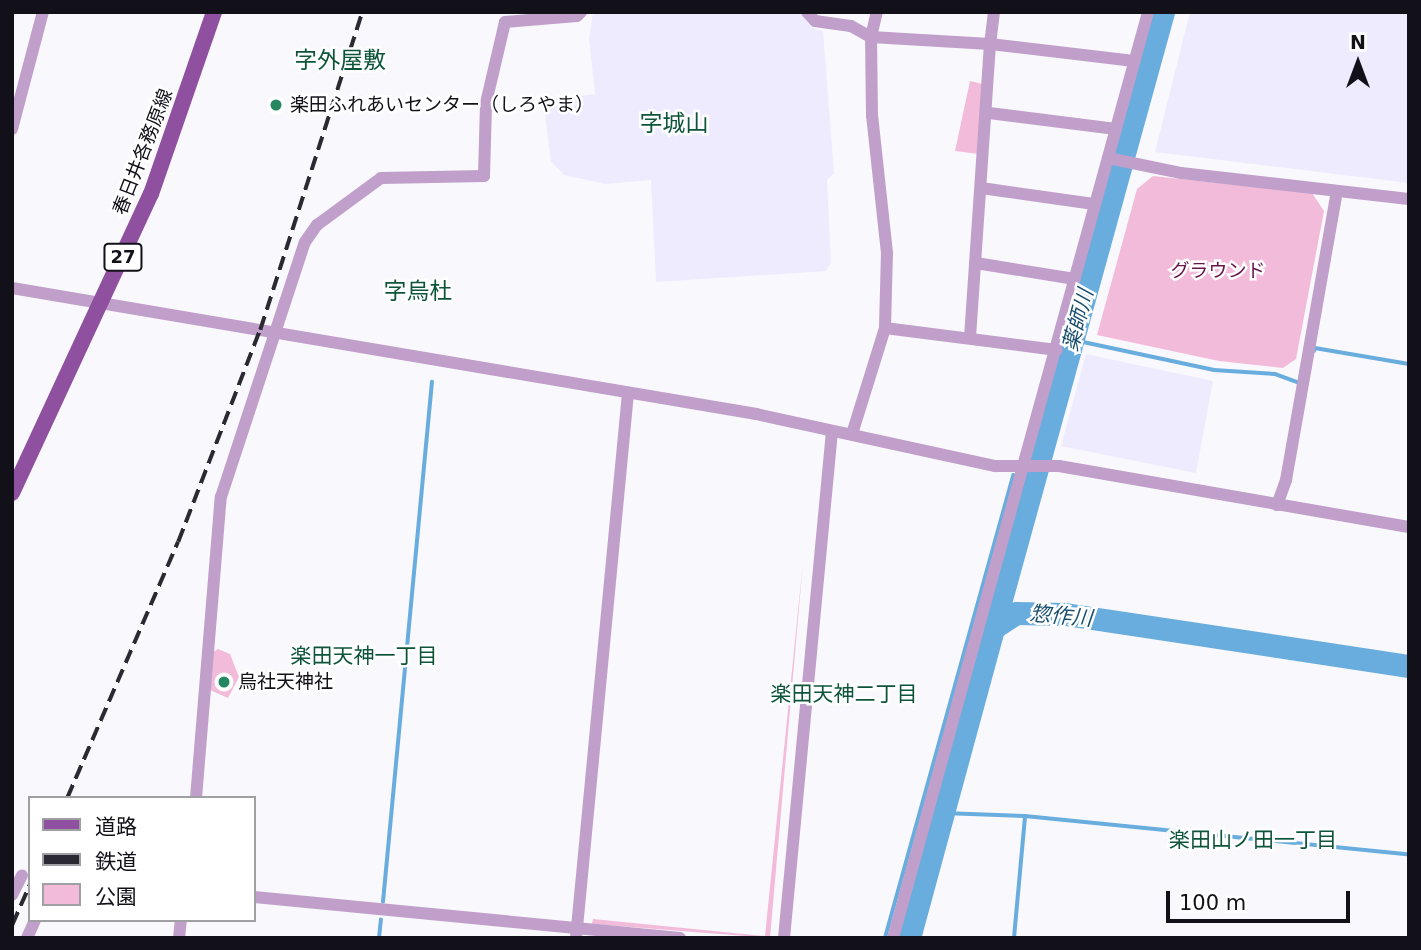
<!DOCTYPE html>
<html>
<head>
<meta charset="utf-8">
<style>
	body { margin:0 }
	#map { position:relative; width:1421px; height:950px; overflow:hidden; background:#f9f8fd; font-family:"DejaVu Sans","Noto Sans JP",sans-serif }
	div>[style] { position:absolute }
	.built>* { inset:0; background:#eeebff }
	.green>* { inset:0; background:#f3bbda }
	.stream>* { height:3.5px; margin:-1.75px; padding:0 1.75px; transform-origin:1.75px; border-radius:1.75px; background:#68adde }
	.river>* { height:23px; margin:-11.5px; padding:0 11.5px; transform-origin:11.5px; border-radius:11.5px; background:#68adde }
	.minor>* { height:12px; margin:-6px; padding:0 6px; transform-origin:6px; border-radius:6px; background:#c09fca }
	.major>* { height:16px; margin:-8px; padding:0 8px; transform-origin:8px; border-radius:8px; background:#8e509f }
	.rail>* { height:3.5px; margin-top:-1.75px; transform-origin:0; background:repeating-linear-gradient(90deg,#2b2932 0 14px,transparent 0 21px) }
	.dots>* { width:19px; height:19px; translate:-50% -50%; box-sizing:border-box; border:4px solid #fff; border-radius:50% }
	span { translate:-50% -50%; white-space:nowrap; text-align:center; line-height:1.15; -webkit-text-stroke:5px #fff; paint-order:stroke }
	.shield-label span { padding:2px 5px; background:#fff; border:2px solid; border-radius:5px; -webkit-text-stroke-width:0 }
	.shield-label { font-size:18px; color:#121019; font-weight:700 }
	.poi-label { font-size:19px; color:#121019 }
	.left { translate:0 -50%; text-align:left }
	.street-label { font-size:19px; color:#121019 }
	.park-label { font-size:19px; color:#67154c }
	.water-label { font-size:21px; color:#1a4f70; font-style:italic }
	.neighbourhood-label { font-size:21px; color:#0d543a }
	.quarter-label { font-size:23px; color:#0d543a }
	.frame { position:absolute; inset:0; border:14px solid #121019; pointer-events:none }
	.legend { position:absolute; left:28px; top:796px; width:228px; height:126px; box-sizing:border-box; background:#fff; border:2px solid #a09fa3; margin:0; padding:9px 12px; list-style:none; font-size:21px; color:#121019 }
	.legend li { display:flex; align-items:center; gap:14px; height:35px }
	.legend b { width:35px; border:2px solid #a09fa3 }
	.north { position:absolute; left:1323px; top:28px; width:70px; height:70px; -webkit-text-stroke:5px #fff; paint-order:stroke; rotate:0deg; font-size:19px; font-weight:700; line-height:28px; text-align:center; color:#121019 }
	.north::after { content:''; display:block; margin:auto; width:24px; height:32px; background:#121019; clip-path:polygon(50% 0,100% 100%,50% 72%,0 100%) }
	.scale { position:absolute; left:1166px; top:891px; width:184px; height:32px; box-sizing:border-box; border:4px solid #121019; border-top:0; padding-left:9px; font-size:21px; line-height:24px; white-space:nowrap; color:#121019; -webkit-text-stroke:5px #fff; paint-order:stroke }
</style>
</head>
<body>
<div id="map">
	<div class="built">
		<div style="clip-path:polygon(593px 12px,800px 12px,812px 28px,823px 31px,834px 173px,827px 180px,831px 263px,826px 271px,656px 282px,651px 180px,605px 184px,564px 175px,551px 161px,543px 100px,595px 94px,589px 39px)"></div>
		<div style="clip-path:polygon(1190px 12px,1409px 12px,1409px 183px,1155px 152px)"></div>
		<div style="clip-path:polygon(1086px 354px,1213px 381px,1196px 473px,1061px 446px)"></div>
	</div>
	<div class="green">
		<div style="clip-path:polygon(970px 81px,987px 85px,979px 154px,955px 151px)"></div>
		<div style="clip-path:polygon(1153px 176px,1312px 193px,1324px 211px,1296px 359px,1283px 368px,1219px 361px,1097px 335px,1137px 189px)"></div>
		<div style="clip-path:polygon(803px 562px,770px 938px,592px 924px,593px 919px,765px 936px)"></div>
		<div style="clip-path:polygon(218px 649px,230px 654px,239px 677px,228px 698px,210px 690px,213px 652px)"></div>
	</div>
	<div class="stream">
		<div style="left:1074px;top:340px;width:143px;rotate:12.1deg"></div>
		<div style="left:1214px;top:370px;width:61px;rotate:3.8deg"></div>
		<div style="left:1275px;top:374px;width:27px;rotate:20deg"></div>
		<div style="left:1314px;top:351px;width:3px;rotate:-72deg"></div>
		<div style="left:1315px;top:348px;width:95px;rotate:9.7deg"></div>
		<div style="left:943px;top:813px;width:82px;rotate:2.1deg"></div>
		<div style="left:1025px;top:816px;width:386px;rotate:5.7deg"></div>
		<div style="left:383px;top:902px;width:522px;rotate:-84.62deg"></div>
		<div style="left:379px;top:938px;width:18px;rotate:-84deg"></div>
		<div style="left:885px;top:938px;width:480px;rotate:-74.5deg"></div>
		<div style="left:1014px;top:938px;width:122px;rotate:-84.8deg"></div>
	</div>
	<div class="river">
		<div style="left:993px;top:628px;width:639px;rotate:-74.57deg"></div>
		<div style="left:909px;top:938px;width:321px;rotate:-74.8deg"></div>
		<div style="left:993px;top:628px;width:27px;rotate:-33deg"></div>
		<div style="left:1016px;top:613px;width:49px;rotate:1.2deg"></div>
		<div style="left:1065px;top:614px;width:348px;rotate:8.6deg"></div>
	</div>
	<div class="minor">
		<div style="left:807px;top:12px;width:12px;rotate:48deg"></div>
		<div style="left:815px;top:21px;width:36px;rotate:8deg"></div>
		<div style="left:851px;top:26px;width:23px;rotate:29deg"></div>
		<div style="left:871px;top:37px;width:119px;rotate:3.4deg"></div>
		<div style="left:990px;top:44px;width:293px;rotate:93.9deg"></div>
		<div style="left:994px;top:12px;width:32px;rotate:97deg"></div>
		<div style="left:990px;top:44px;width:145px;rotate:6.7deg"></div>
		<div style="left:989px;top:113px;width:128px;rotate:7.2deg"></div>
		<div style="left:12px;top:129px;width:121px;rotate:-75.2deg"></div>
		<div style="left:1108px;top:158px;width:75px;rotate:11.6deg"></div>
		<div style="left:1181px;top:173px;width:229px;rotate:6.5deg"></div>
		<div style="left:981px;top:188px;width:114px;rotate:8.1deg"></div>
		<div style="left:976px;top:263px;width:100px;rotate:9.2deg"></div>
		<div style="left:12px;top:288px;width:755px;rotate:9.61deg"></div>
		<div style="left:756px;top:414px;width:245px;rotate:12.3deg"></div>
		<div style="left:995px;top:466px;width:64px"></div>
		<div style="left:1059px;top:466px;width:355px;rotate:9.9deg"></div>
		<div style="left:885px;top:328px;width:173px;rotate:7.3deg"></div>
		<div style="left:852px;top:434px;width:111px;rotate:-72.7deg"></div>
		<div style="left:885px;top:328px;width:75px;rotate:-88.5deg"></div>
		<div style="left:887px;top:253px;width:138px;rotate:-96.2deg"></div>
		<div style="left:872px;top:116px;width:79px;rotate:-90.7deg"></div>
		<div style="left:871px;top:37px;width:26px;rotate:-77deg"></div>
		<div style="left:1277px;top:505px;width:27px;rotate:-70deg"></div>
		<div style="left:1286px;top:480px;width:293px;rotate:-80deg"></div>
		<div style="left:196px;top:798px;width:302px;rotate:-85.3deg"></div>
		<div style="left:221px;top:497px;width:268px;rotate:-71.8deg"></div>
		<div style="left:305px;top:242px;width:21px;rotate:-55deg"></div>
		<div style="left:317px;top:225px;width:79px;rotate:-36.3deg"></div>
		<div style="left:381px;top:178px;width:103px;rotate:-1.1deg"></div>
		<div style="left:484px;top:176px;width:73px;rotate:-88.4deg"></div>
		<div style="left:486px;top:103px;width:83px;rotate:-76.8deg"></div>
		<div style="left:505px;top:22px;width:72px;rotate:-4.8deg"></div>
		<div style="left:577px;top:16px;width:6px;rotate:-45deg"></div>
		<div style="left:12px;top:895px;width:22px;rotate:-63deg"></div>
		<div style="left:254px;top:897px;width:428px;rotate:5.5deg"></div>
		<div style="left:27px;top:938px;width:20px;rotate:-66deg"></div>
		<div style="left:179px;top:938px;width:18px;rotate:-84deg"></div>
		<div style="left:576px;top:938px;width:547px;rotate:-84.55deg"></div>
		<div style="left:784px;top:938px;width:509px;rotate:-84.59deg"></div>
		<div style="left:893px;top:938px;width:960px;rotate:-74.6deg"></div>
	</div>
	<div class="major">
		<div style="left:12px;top:493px;width:330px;rotate:-65.1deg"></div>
		<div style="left:151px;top:194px;width:193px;rotate:-70.9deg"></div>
	</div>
	<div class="rail">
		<div style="left:67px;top:798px;width:279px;rotate:-66.6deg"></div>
		<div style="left:178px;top:542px;width:227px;rotate:-68.9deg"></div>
		<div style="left:260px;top:330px;width:334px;rotate:-72.2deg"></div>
		<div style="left:12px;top:925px;width:45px;rotate:-66.3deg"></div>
	</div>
	<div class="dots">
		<div style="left:276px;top:105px;background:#248761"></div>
		<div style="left:224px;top:682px;background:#248761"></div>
	</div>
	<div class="shield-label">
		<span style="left:123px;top:257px">27</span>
	</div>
	<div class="poi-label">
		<span class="left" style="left:290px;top:105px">楽田ふれあいセンター（しろやま）</span>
		<span class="left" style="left:238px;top:682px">烏社天神社</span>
	</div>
	<div class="street-label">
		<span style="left:143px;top:152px;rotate:-69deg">春日井各務原線</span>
	</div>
	<div class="park-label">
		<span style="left:1218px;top:271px">グラウンド</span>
	</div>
	<div class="water-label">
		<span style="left:1078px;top:320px;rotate:-75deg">薬師川</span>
		<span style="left:1061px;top:616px;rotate:5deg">惣作川</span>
	</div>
	<div class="neighbourhood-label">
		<span style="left:364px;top:656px">楽田天神一丁目</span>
		<span style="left:844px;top:694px">楽田天神二丁目</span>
		<span style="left:1253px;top:840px">楽田山ノ田一丁目</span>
	</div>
	<div class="quarter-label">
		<span style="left:340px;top:60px">字外屋敷</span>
		<span style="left:674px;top:123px">字城山</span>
		<span style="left:418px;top:291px">字烏杜</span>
	</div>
	<div class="frame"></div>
	<ul class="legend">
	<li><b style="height:9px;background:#8e509f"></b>道路</li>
	<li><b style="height:9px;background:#2b2932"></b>鉄道</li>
	<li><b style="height:19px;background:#f3bbda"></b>公園</li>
	</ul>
	<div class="north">N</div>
	<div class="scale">100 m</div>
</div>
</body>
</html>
